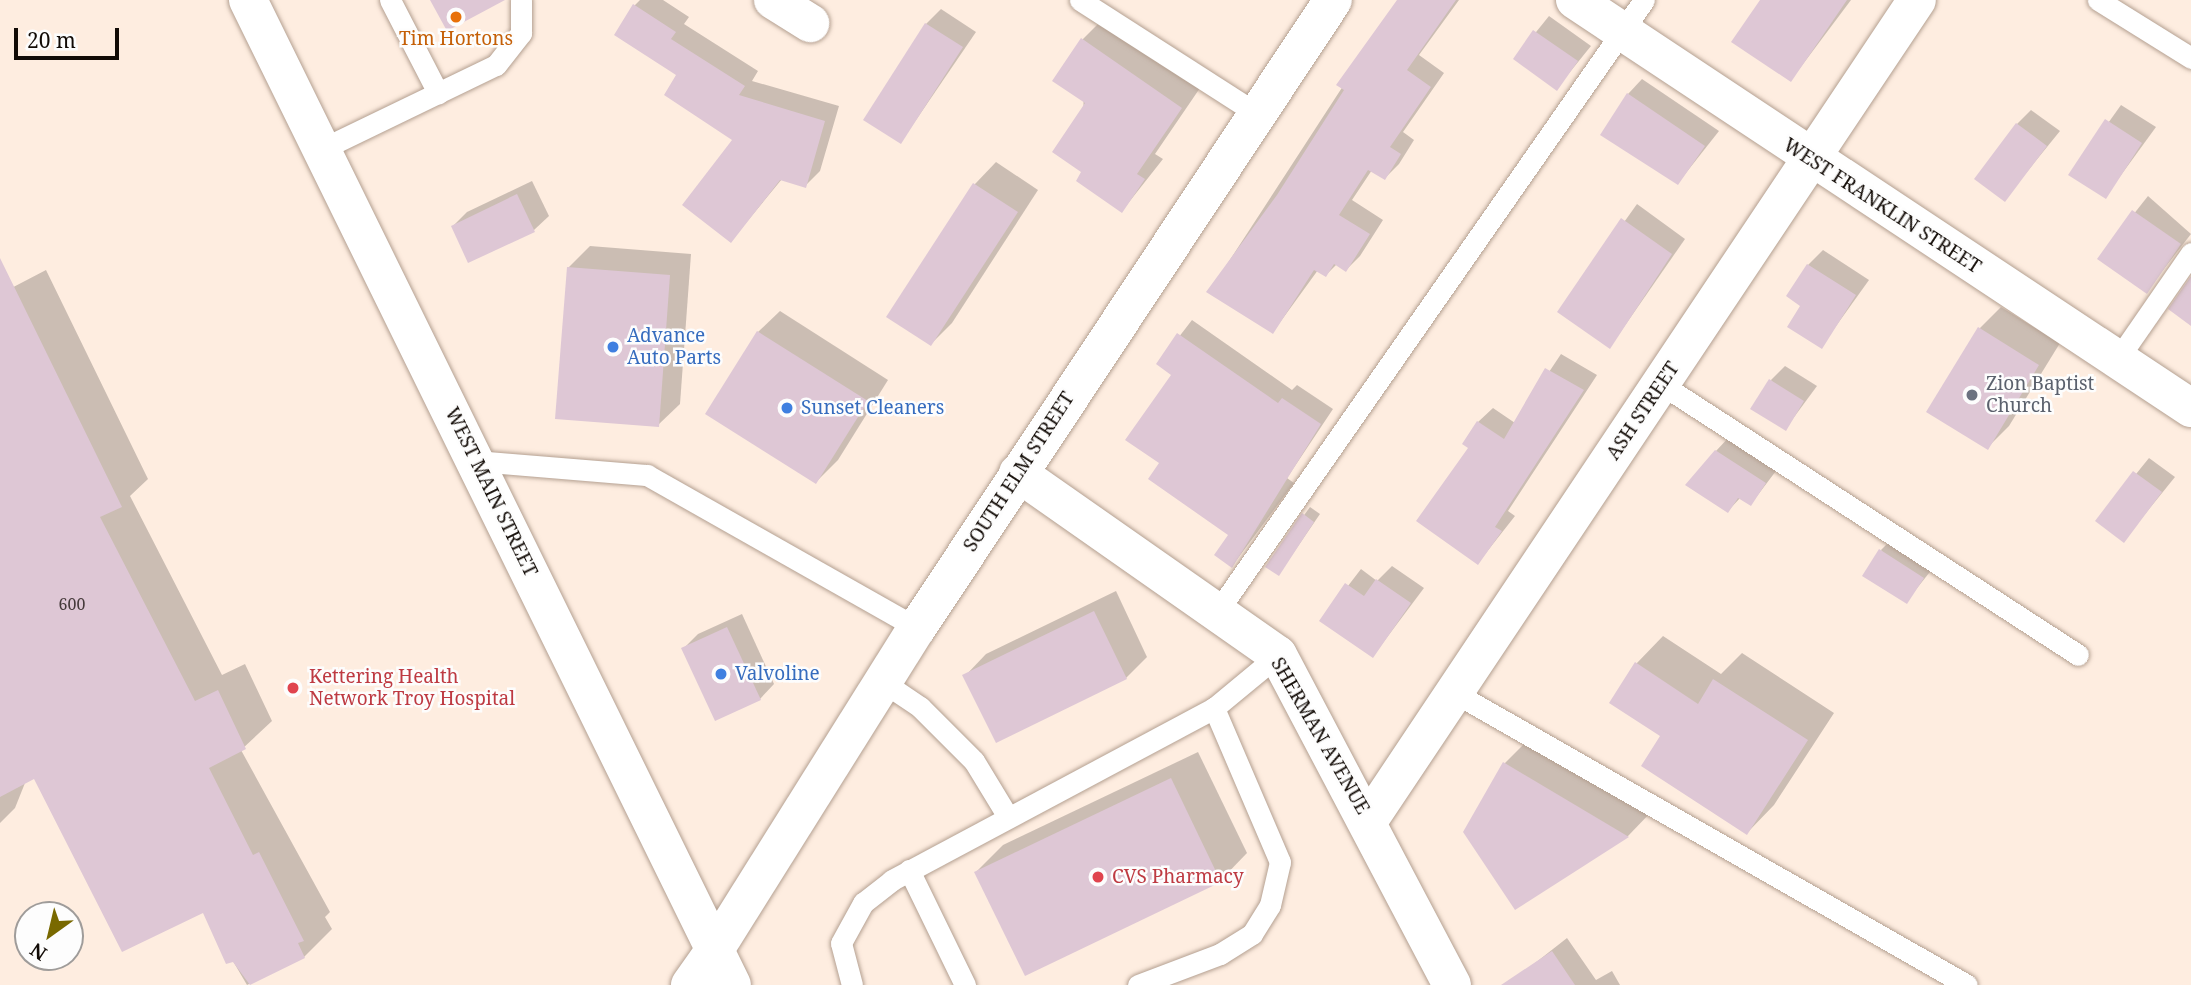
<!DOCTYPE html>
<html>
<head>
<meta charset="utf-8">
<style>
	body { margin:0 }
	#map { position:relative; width:2191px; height:985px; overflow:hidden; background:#feede0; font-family:"Noto Serif",serif }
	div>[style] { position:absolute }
	.shadow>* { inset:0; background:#0003 }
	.building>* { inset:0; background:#dec7d5 }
	.roads { filter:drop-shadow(0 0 2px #b4a091) drop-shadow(0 0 2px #b4a091) }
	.service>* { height:21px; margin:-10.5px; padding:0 10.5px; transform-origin:10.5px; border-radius:10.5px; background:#fff }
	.minor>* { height:38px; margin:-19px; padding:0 19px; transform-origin:19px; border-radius:19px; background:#fff }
	.secondary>* { height:38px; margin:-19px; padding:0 19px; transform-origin:19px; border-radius:19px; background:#fff }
	.primary>* { height:38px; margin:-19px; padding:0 19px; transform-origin:19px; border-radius:19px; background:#fff }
	.dots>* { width:19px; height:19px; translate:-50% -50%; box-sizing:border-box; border:4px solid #fdfdfd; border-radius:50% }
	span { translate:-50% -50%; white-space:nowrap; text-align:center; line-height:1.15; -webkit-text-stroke:5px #fdfdfd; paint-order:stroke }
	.number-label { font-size:16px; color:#453a3a }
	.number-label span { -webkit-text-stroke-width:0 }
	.food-label { font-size:19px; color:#c56008 }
	.street-label { font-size:19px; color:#120b06 }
	.shop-label { font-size:19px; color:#366cbe }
	.left { translate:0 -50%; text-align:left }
	.worship-label { font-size:19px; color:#5b616d }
	.health-label { font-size:19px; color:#be3a42 }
	.north { position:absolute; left:14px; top:901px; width:70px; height:70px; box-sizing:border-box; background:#fdfdfd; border:2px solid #9f9c9a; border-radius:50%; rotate:214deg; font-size:19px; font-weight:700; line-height:28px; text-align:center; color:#120b06 }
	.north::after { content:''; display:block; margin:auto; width:24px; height:32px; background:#796900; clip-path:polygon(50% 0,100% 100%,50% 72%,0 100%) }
	.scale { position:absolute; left:14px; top:28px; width:105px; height:32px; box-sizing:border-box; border:4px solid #120b06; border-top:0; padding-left:9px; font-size:21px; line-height:24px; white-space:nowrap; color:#120b06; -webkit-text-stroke:5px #fdfdfd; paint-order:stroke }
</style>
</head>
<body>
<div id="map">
	<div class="shadow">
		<div style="clip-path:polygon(640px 0,663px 0,689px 17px,684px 24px,758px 71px,752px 81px,839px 106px,820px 171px,805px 186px,782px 179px,731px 241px,735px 140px,679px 75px,634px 6px)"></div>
		<div style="clip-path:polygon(1399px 0,1459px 0,1419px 55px,1444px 73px,1403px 132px,1414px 140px,1399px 164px,1385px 178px,1372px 170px,1352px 200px,1383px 220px,1360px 256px,1346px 270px,1337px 264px,1326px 275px,1318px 270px,1273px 332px,1209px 292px)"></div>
		<div style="clip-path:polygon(1762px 0,1851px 0,1791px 80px)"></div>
		<div style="clip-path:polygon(941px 9px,976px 32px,901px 142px,926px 24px)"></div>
		<div style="clip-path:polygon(1549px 16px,1591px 46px,1557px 88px,1515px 58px)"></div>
		<div style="clip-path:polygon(1102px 20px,1200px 88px,1155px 154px,1163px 159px,1122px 211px,1084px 172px,1083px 39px)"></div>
		<div style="clip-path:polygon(1642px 79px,1719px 131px,1678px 183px,1628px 94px)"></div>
		<div style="clip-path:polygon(2121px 105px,2156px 127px,2105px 197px,2071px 175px)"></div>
		<div style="clip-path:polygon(2031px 110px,2060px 131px,2005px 199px,2017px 124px)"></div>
		<div style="clip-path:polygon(996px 162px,1038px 190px,952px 323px,931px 344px,889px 316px,975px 184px)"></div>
		<div style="clip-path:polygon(532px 181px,549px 216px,534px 230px,469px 261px,453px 226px,467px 212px)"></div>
		<div style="clip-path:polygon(2148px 196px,2191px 234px,2146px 292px,2099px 258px)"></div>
		<div style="clip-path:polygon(1637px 204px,1685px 239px,1610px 347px,1560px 312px)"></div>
		<div style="clip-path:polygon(590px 246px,691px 254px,680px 404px,658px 425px,568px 268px)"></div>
		<div style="clip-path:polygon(1823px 250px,1869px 280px,1821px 347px,1803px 306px,1808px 265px)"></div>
		<div style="clip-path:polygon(46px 270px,148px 479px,130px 496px,222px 675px,245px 664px,272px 721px,241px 750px,330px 912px,325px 917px,332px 929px,304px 957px,247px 985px,203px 910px,31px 768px,15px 808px,0 823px,0 294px)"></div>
		<div style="clip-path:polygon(2001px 307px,2060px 343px,2009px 426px,1988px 447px,1980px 328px)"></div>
		<div style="clip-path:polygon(780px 311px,888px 380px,838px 460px,816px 482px,758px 332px)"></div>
		<div style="clip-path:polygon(1192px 320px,1292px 390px,1297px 385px,1333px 409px,1287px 478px,1294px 483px,1232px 566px,1230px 535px,1162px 463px,1173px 374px,1158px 364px)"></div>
		<div style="clip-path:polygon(1561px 354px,1597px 375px,1508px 511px,1515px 516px,1478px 563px,1470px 447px,1478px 422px,1493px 408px,1515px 423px)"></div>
		<div style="clip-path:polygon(1785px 366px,1817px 386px,1786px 428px,1771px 380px)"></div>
		<div style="clip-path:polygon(1730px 436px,1779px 467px,1751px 504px,1741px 497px,1728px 511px,1716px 451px)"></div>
		<div style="clip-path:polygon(2149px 458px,2175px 477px,2124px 540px,2098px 521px)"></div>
		<div style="clip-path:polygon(1310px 507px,1320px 514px,1279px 574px,1267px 566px)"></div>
		<div style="clip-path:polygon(1895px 536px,1937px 563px,1906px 602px,1881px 550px)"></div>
		<div style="clip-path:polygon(1392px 566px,1424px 588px,1373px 656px,1321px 621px,1361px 569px,1377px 581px)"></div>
		<div style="clip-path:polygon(1116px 591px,1147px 657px,1126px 678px,965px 676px,986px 654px)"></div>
		<div style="clip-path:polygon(742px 614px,774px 684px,760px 699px,683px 649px,698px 634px)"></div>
		<div style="clip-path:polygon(1663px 636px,1721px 674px,1742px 653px,1834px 713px,1774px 805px,1747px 833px,1662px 735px,1636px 664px)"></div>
		<div style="clip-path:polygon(1532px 736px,1654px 809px,1628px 836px,1516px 908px,1505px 763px)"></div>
		<div style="clip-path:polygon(1198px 752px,1247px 853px,1220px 881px,976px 872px,1003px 845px)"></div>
		<div style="clip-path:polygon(1567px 938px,1596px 980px,1612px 971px,1620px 985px,1507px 985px)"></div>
	</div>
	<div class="building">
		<div style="clip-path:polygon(430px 0,505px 0,447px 31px)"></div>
		<div style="clip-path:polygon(1397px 0,1456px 0,1407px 70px,1431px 87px,1390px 147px,1401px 154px,1385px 180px,1368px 170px,1339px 215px,1370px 234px,1346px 272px,1334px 264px,1326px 277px,1314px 270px,1273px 334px,1206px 292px,1277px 195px,1344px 90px,1336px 85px)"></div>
		<div style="clip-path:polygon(1760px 0,1847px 0,1791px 82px,1731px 42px)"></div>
		<div style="clip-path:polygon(633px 4px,676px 32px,671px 39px,745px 86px,739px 95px,825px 121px,806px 188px,780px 180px,731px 243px,682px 205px,732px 140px,664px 95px,676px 75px,614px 35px)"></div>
		<div style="clip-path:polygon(925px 23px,963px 47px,901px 144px,863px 120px)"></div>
		<div style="clip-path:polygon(1533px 30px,1578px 61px,1557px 91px,1513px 59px)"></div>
		<div style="clip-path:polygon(1081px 38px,1182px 108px,1137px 174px,1145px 179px,1122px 213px,1076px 181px,1081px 172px,1052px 152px,1085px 103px,1052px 81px)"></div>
		<div style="clip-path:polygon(1627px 93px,1705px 146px,1678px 185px,1600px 135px)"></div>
		<div style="clip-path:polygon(2105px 119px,2142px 143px,2106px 199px,2068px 175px)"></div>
		<div style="clip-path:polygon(2016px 123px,2047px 146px,2005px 202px,1974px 179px)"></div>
		<div style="clip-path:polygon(973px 183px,1018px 212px,931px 346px,886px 317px)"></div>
		<div style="clip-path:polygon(517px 194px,535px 232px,468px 263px,451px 226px)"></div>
		<div style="clip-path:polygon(2132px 210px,2181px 244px,2147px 294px,2097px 259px)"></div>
		<div style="clip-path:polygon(1621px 218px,1672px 254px,1610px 349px,1557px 312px)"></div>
		<div style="clip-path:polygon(0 258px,122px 507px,100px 517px,195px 701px,218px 690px,246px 749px,209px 768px,253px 855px,259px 852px,304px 941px,298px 943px,305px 958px,250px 985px,233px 962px,226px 964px,203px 913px,122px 952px,34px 779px,0 797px)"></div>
		<div style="clip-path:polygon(1807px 264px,1856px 295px,1822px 349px,1787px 327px,1800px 306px,1786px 296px)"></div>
		<div style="clip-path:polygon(567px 267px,670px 275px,659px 427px,555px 419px)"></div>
		<div style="clip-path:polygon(2191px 276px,2191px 326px,2168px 309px)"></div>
		<div style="clip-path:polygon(1978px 327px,2039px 365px,1988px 450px,1926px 412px)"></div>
		<div style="clip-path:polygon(757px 331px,868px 401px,816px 484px,705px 414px)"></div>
		<div style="clip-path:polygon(1177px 333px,1278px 403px,1282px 398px,1321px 424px,1232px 568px,1214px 555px,1228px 535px,1148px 479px,1159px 463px,1125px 440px,1171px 375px,1156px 364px)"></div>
		<div style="clip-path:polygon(1545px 368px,1584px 390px,1495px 527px,1502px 531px,1478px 565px,1416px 521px,1468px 448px,1462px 444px,1477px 421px,1504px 439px)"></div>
		<div style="clip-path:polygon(1769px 379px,1804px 401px,1786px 431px,1750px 409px)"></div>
		<div style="clip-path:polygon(1715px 450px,1766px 483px,1751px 506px,1738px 498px,1728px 513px,1685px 485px)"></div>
		<div style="clip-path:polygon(2133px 471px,2162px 492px,2124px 543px,2095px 521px)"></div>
		<div style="clip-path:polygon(1302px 513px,1314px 522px,1279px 576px,1265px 567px)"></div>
		<div style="clip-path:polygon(1879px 549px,1924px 578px,1907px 604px,1862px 576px)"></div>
		<div style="clip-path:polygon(1376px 579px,1411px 603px,1373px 658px,1319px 621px,1345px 583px,1364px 596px)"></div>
		<div style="clip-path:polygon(1094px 611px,1127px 679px,996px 743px,962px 675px)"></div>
		<div style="clip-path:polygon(727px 627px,761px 700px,715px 721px,681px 648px)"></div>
		<div style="clip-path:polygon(1635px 662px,1698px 704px,1713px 679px,1808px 740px,1747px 835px,1641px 766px,1660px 736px,1609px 703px)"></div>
		<div style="clip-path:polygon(1503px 762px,1629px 837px,1515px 910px,1463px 832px)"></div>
		<div style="clip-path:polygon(1171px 778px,1221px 882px,1025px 976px,974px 872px)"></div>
		<div style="clip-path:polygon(1552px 951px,1575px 985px,1501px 985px)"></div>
	</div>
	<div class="roads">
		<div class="service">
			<div style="left:390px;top:0;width:105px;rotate:62.7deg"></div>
			<div style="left:1080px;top:0;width:209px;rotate:32.7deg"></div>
			<div style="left:2098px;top:0;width:110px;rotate:31.9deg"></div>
			<div style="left:324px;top:148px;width:191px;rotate:-25.8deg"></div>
			<div style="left:496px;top:65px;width:41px;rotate:-52deg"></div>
			<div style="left:521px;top:33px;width:33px;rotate:-90deg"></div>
			<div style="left:2117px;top:360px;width:130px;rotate:-55.3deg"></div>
			<div style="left:1661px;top:384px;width:497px;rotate:33deg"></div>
			<div style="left:476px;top:461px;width:172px;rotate:4.7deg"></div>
			<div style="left:647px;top:475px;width:310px;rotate:29.5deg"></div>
			<div style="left:1217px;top:612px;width:746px;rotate:-55.1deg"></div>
			<div style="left:883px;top:682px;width:45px;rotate:34deg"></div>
			<div style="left:920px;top:707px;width:76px;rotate:45deg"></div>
			<div style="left:974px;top:761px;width:66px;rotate:58.7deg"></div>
			<div style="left:1455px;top:693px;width:589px;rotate:29.7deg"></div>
			<div style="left:909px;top:870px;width:128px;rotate:64deg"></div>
			<div style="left:852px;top:985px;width:43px;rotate:-104.7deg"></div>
			<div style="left:841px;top:943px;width:46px;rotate:-61.2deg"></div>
			<div style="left:863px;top:903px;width:37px;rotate:-38deg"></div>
			<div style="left:892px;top:880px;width:365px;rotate:-28.1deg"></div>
			<div style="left:1214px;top:708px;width:83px;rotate:-39.6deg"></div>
			<div style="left:1138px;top:985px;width:88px;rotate:-20.7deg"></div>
			<div style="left:1220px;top:954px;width:38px;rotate:-32deg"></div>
			<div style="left:1252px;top:934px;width:34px;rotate:-58deg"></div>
			<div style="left:1270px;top:905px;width:44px;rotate:-76.9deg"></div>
			<div style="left:1280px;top:862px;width:168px;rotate:-113.2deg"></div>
		</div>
		<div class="minor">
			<div style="left:773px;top:0;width:44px;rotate:31.9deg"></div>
			<div style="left:1575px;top:0;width:739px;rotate:33.52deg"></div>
			<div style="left:1018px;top:473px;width:317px;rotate:35deg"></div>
			<div style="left:1278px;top:655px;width:373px;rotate:62.2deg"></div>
			<div style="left:1369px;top:820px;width:986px;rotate:-56.25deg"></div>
			<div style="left:714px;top:951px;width:381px;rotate:-57.9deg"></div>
			<div style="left:917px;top:628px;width:753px;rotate:-56.48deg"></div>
		</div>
		<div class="secondary">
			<div style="left:690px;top:985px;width:42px;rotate:-54.8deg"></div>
		</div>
		<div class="primary">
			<div style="left:248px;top:0;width:1097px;rotate:63.83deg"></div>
		</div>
	</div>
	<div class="dots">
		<div style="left:456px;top:17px;background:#e8710a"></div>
		<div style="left:613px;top:347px;background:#3f7fe0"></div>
		<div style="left:1972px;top:395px;background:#6b7280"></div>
		<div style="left:787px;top:408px;background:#3f7fe0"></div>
		<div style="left:721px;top:674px;background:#3f7fe0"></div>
		<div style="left:293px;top:688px;background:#e0444e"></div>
		<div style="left:1098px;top:877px;background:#e0444e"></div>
	</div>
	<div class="number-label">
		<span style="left:72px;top:604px">600</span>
	</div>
	<div class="food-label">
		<span style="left:456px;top:39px">Tim Hortons</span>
	</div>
	<div class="street-label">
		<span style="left:1882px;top:206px;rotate:33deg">WEST FRANKLIN STREET</span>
		<span style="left:1643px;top:411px;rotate:-56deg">ASH STREET</span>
		<span style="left:1019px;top:472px;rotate:-57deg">SOUTH ELM STREET</span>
		<span style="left:491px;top:492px;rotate:64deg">WEST MAIN STREET</span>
		<span style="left:1320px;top:736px;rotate:60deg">SHERMAN AVENUE</span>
	</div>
	<div class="shop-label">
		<span class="left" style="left:627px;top:347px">Advance<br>Auto Parts</span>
		<span class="left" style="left:801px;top:408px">Sunset Cleaners</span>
		<span class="left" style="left:735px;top:674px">Valvoline</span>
	</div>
	<div class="worship-label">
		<span class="left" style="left:1986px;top:395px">Zion Baptist<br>Church</span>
	</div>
	<div class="health-label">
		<span class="left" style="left:309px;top:688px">Kettering Health<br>Network Troy Hospital</span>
		<span class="left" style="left:1112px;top:877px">CVS Pharmacy</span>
	</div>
	<div class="north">N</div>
	<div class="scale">20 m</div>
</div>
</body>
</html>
